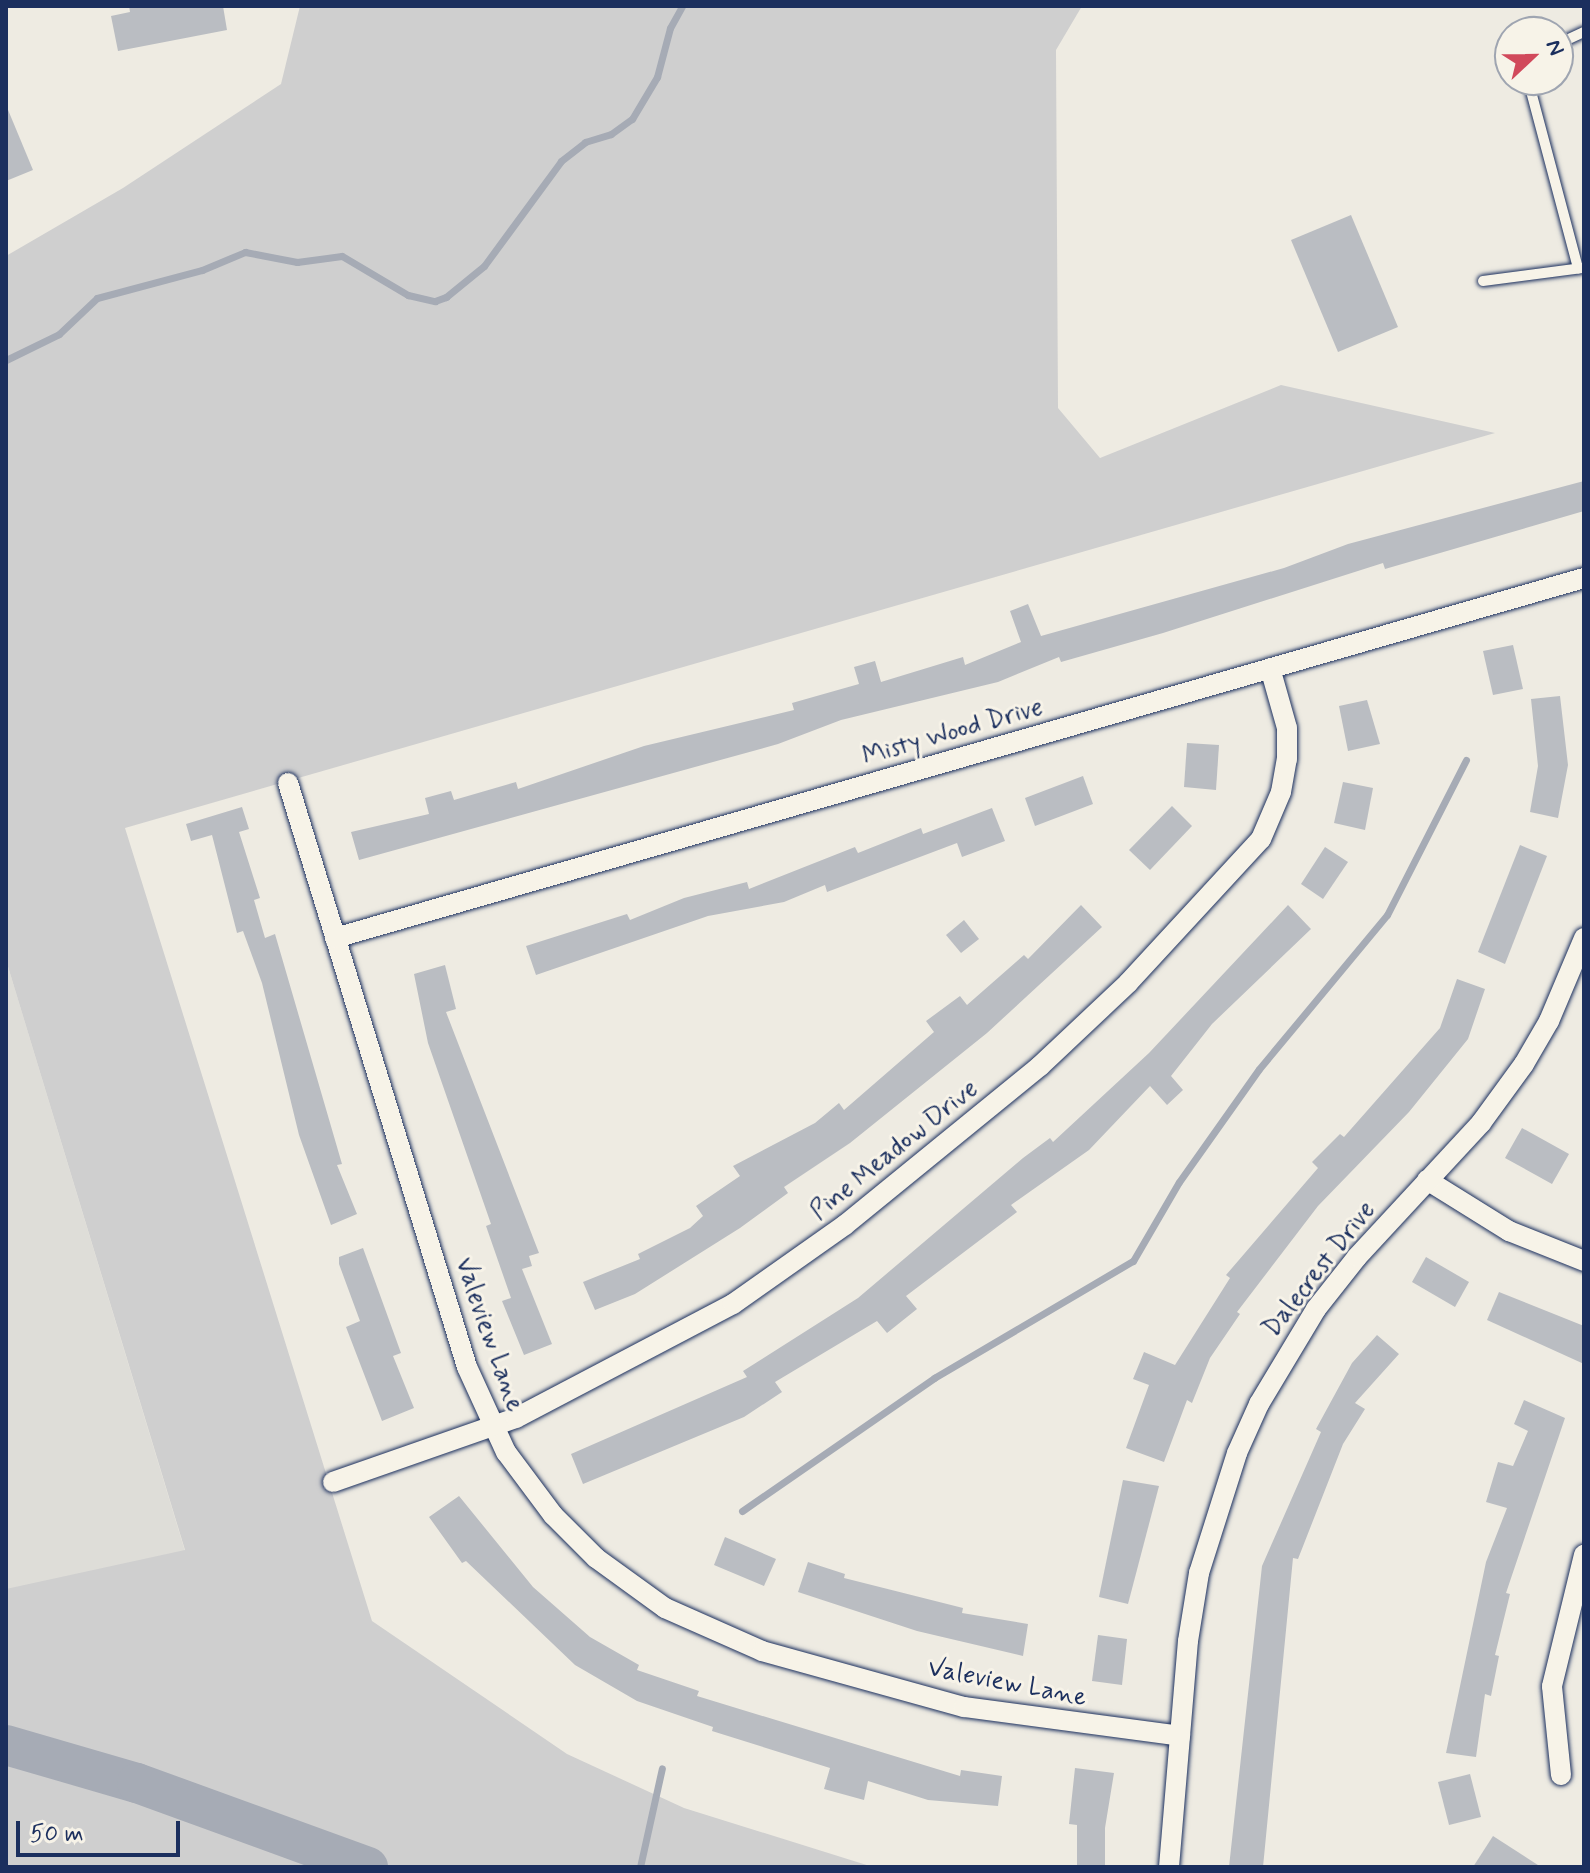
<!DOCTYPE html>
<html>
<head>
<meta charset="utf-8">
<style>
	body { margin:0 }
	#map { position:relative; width:1590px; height:1873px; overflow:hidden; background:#eeebe2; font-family:Mynerve,sans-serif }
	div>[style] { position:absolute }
	.built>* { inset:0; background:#deddd8 }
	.green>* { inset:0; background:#cfcfcf }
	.stream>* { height:7px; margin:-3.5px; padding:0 3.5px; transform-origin:3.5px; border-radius:3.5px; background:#a6abb5 }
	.river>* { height:40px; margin:-20px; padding:0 20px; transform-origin:20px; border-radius:20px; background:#a6abb5 }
	.building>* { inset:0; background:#babdc2 }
	.roads { filter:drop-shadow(0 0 2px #1b2f5e) drop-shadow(0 0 2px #1b2f5e) }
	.lane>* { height:10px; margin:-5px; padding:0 5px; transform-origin:5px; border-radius:5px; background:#f7f3e8 }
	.street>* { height:20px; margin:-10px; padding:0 10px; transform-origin:10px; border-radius:10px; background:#f7f3e8 }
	span { translate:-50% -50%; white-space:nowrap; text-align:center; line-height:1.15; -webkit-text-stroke:6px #f7f3e8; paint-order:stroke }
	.street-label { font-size:26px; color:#1b2f5e }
	.frame { position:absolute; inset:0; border:8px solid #1b2f5e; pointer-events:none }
	.north { position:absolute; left:1494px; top:16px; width:80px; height:80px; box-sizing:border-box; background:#f7f3e8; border:2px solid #9fa5b1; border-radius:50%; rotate:68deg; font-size:22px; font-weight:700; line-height:32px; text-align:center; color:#1b2f5e }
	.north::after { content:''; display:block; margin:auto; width:28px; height:36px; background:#d1495b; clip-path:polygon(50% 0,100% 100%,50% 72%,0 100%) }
	.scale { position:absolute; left:16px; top:1821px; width:164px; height:36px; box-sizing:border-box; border:4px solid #1b2f5e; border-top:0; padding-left:10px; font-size:24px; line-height:28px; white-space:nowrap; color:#1b2f5e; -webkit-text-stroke:6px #f7f3e8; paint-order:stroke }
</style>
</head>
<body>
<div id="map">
	<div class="built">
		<div style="clip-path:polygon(6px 960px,214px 1647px,6px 1650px)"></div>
	</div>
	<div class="green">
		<div style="clip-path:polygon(300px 6px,1082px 6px,1056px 50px,1058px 408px,1100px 458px,1281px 385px,1495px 433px,125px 828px,372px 1621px,567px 1754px,684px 1808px,873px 1867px,6px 1867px,6px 1589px,185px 1550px,6px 960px,6px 256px,123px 188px,281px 84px)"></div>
	</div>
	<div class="stream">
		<div style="left:6px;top:360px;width:59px;rotate:-26.1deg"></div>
		<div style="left:59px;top:334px;width:52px;rotate:-43.5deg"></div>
		<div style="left:97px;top:298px;width:109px;rotate:-14.9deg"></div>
		<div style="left:202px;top:270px;width:47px;rotate:-22.7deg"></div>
		<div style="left:245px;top:252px;width:53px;rotate:10.9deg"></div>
		<div style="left:297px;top:262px;width:45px;rotate:-7.6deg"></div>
		<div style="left:342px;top:256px;width:77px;rotate:30.6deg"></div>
		<div style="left:408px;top:295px;width:28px;rotate:13deg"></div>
		<div style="left:435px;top:301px;width:12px;rotate:-20deg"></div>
		<div style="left:446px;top:297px;width:49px;rotate:-39.2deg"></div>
		<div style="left:484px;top:266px;width:130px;rotate:-53.7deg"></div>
		<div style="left:561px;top:161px;width:31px;rotate:-38deg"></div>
		<div style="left:585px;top:142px;width:27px;rotate:-17deg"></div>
		<div style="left:611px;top:134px;width:26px;rotate:-36deg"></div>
		<div style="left:632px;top:119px;width:49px;rotate:-59.2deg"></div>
		<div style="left:657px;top:77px;width:51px;rotate:-75.1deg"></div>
		<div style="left:670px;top:28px;width:25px;rotate:-61deg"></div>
		<div style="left:742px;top:1511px;width:234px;rotate:-34.7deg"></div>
		<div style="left:934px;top:1378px;width:231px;rotate:-30.5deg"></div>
		<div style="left:1133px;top:1261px;width:91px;rotate:-59.8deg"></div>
		<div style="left:1179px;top:1182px;width:138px;rotate:-54.7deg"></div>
		<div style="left:1259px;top:1069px;width:200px;rotate:-50.3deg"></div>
		<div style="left:1387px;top:915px;width:174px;rotate:-63deg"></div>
		<div style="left:640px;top:1867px;width:101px;rotate:-77.5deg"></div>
	</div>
	<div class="river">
		<div style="left:6px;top:1745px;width:136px;rotate:16.2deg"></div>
		<div style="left:137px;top:1783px;width:246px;rotate:20deg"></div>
	</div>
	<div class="building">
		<div style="clip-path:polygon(129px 6px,223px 6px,227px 30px,118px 51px,111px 16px,130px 12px)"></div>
		<div style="clip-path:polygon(6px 105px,33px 170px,6px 181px)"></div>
		<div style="clip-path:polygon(1351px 215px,1398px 327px,1338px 352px,1291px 240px)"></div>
		<div style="clip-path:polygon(1584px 481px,1584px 511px,1385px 569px,1383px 563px,1163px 633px,1061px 662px,1059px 657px,998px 682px,841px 720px,778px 744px,359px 860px,351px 832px,429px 814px,425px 798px,451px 791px,454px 800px,516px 782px,518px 789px,644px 746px,794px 710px,792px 703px,859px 684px,854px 667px,875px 661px,881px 682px,963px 657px,965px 665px,1021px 642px,1010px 611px,1028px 604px,1041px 636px,1284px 568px,1348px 544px)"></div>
		<div style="clip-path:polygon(1513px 645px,1523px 689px,1493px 695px,1483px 651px)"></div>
		<div style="clip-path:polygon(1560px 696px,1568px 765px,1558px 818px,1530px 812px,1538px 766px,1531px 699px)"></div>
		<div style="clip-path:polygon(1367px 700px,1380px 744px,1348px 751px,1339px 706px)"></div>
		<div style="clip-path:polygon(1187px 743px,1219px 745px,1216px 790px,1184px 787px)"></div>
		<div style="clip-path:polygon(1083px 776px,1093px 804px,1035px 826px,1025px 798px)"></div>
		<div style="clip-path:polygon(1343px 782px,1373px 788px,1365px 830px,1334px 823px)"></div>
		<div style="clip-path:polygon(1172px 806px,1192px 826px,1150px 870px,1129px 850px)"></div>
		<div style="clip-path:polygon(242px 807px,249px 829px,239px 832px,260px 898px,254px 900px,265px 938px,275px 934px,342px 1164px,337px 1165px,357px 1214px,331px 1225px,299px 1135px,262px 983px,243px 931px,237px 933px,212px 835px,191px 841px,186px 824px)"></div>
		<div style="clip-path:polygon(992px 808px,1005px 841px,962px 857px,957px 843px,827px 892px,825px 885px,784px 902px,708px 916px,536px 975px,526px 946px,627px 914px,630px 920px,684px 898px,747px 882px,749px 889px,855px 847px,858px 853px,921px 828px,923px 834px)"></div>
		<div style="clip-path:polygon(1520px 845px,1547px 856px,1505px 964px,1478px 952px)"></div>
		<div style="clip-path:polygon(1325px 847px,1348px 862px,1323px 899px,1301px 884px)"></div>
		<div style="clip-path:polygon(1081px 905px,1102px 927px,987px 1033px,850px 1143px,784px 1187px,788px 1193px,740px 1228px,635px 1294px,595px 1310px,583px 1282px,640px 1259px,638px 1254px,690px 1228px,703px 1216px,696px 1206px,740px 1176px,733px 1166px,815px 1123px,839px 1103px,844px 1110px,934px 1032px,926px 1021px,960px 996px,967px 1005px,1024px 955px,1028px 959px)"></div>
		<div style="clip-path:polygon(1288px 905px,1311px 929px,1212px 1024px,1171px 1076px,1183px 1090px,1167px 1105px,1150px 1086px,1089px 1150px,1011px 1205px,1017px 1212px,906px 1296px,917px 1309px,887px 1333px,877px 1321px,775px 1382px,782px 1392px,744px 1417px,583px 1484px,571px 1454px,747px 1377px,743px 1371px,858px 1298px,1023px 1158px,1050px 1138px,1053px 1142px,1149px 1053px)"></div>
		<div style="clip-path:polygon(964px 920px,979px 939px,961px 953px,946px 935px)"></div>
		<div style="clip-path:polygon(445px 965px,456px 1009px,446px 1012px,539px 1253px,529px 1256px,532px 1266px,522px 1269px,552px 1344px,524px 1355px,502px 1301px,511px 1298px,486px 1226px,491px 1224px,428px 1043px,414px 974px)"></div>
		<div style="clip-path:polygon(1457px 979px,1485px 989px,1468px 1039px,1409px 1112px,1318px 1206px,1237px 1312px,1240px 1314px,1210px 1358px,1192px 1403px,1187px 1400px,1164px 1462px,1126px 1448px,1149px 1385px,1133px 1379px,1144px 1352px,1175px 1365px,1230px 1278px,1226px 1275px,1318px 1168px,1312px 1162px,1340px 1134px,1344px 1137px,1440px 1028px)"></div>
		<div style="clip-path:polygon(1522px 1128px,1569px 1154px,1552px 1184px,1505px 1158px)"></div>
		<div style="clip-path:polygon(363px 1248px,401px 1353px,393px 1356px,414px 1408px,382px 1421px,346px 1327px,360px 1321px,339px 1264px,339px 1257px)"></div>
		<div style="clip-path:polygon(1426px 1257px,1469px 1282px,1455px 1307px,1412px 1282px)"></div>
		<div style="clip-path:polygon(1499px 1292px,1584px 1326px,1584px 1364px,1487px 1320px)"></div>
		<div style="clip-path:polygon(1377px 1335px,1399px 1354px,1355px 1403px,1365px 1409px,1343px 1444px,1298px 1559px,1293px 1558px,1263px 1867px,1229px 1867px,1262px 1566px,1321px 1432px,1316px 1429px,1352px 1363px)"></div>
		<div style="clip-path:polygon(1524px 1400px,1565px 1418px,1506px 1593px,1510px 1594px,1495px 1655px,1499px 1656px,1491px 1696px,1485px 1694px,1476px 1757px,1446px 1753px,1486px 1562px,1507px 1508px,1486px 1502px,1498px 1462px,1513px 1466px,1528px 1431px,1514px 1424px)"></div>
		<div style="clip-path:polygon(1123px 1480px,1159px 1486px,1128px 1604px,1099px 1597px)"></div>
		<div style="clip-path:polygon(459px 1496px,533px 1587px,590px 1637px,639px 1665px,637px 1670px,699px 1691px,697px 1696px,960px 1776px,961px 1770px,1002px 1776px,998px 1806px,928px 1800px,868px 1781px,864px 1800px,824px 1789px,830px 1768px,712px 1731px,713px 1727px,637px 1701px,575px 1665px,466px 1561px,462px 1563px,429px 1517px)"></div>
		<div style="clip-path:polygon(725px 1537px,776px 1559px,764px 1586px,714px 1565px)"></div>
		<div style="clip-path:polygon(808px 1562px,845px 1574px,844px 1578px,963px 1608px,962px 1613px,1028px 1624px,1023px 1656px,917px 1631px,798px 1592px)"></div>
		<div style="clip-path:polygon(1098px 1635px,1127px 1639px,1122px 1685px,1092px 1681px)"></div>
		<div style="clip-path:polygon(1075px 1768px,1114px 1773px,1105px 1828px,1105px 1867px,1077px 1867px,1077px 1825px,1069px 1824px)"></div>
		<div style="clip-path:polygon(1470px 1774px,1481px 1817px,1449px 1825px,1438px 1782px)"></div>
		<div style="clip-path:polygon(1493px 1836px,1541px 1867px,1473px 1867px)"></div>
	</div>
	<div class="roads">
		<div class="lane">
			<div style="left:1558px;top:44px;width:29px;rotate:-25deg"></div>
			<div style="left:1528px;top:80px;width:195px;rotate:75.1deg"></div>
			<div style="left:1483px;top:281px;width:100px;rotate:-7.5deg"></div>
		</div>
		<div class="street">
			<div style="left:288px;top:783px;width:611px;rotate:72.96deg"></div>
			<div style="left:467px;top:1367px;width:94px;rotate:65.4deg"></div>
			<div style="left:506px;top:1452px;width:79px;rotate:53.3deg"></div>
			<div style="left:553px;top:1515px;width:61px;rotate:45deg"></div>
			<div style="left:596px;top:1558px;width:85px;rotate:35.9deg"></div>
			<div style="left:665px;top:1608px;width:106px;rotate:23.9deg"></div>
			<div style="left:762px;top:1651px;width:210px;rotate:15.5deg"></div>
			<div style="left:964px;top:1707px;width:218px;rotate:7.6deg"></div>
			<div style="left:335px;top:938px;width:1300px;rotate:-16.08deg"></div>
			<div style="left:1427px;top:1180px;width:97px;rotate:31.9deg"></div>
			<div style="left:1509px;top:1231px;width:81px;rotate:21.8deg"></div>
			<div style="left:333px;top:1482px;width:194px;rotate:-19.3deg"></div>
			<div style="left:516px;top:1418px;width:245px;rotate:-27.7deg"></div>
			<div style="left:733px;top:1304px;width:137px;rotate:-35.2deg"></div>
			<div style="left:845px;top:1225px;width:252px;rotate:-39.2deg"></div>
			<div style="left:1040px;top:1066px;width:121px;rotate:-43.3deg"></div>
			<div style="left:1128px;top:983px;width:196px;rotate:-47.3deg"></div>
			<div style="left:1261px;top:839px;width:51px;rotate:-66.9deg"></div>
			<div style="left:1281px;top:792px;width:34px;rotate:-80deg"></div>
			<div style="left:1287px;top:759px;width:31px;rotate:-90deg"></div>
			<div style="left:1287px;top:728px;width:62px;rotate:-105.8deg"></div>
			<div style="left:1561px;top:1775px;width:89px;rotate:-95.8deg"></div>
			<div style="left:1552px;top:1686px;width:135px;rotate:-76.3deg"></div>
			<div style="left:1169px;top:1867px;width:227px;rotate:-85.2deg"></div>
			<div style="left:1188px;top:1641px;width:69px;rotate:-80.8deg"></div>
			<div style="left:1199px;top:1573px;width:126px;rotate:-72.4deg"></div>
			<div style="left:1237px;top:1453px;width:54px;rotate:-65.8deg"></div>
			<div style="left:1259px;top:1404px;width:111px;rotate:-59deg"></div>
			<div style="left:1316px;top:1309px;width:66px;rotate:-51.7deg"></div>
			<div style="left:1357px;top:1257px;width:183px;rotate:-47.2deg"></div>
			<div style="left:1481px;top:1123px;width:73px;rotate:-53.9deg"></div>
			<div style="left:1524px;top:1064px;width:50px;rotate:-59.8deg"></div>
			<div style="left:1549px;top:1021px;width:90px;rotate:-67.1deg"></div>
		</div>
	</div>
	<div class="street-label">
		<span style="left:953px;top:733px;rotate:-16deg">Misty Wood Drive</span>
		<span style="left:895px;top:1151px;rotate:-39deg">Pine Meadow Drive</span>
		<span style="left:1320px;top:1270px;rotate:-52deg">Dalecrest Drive</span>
		<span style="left:488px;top:1335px;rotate:71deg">Valeview Lane</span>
		<span style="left:1007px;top:1684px;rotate:11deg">Valeview Lane</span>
	</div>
	<div class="frame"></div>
	<div class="north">N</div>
	<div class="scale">50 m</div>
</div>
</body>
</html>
